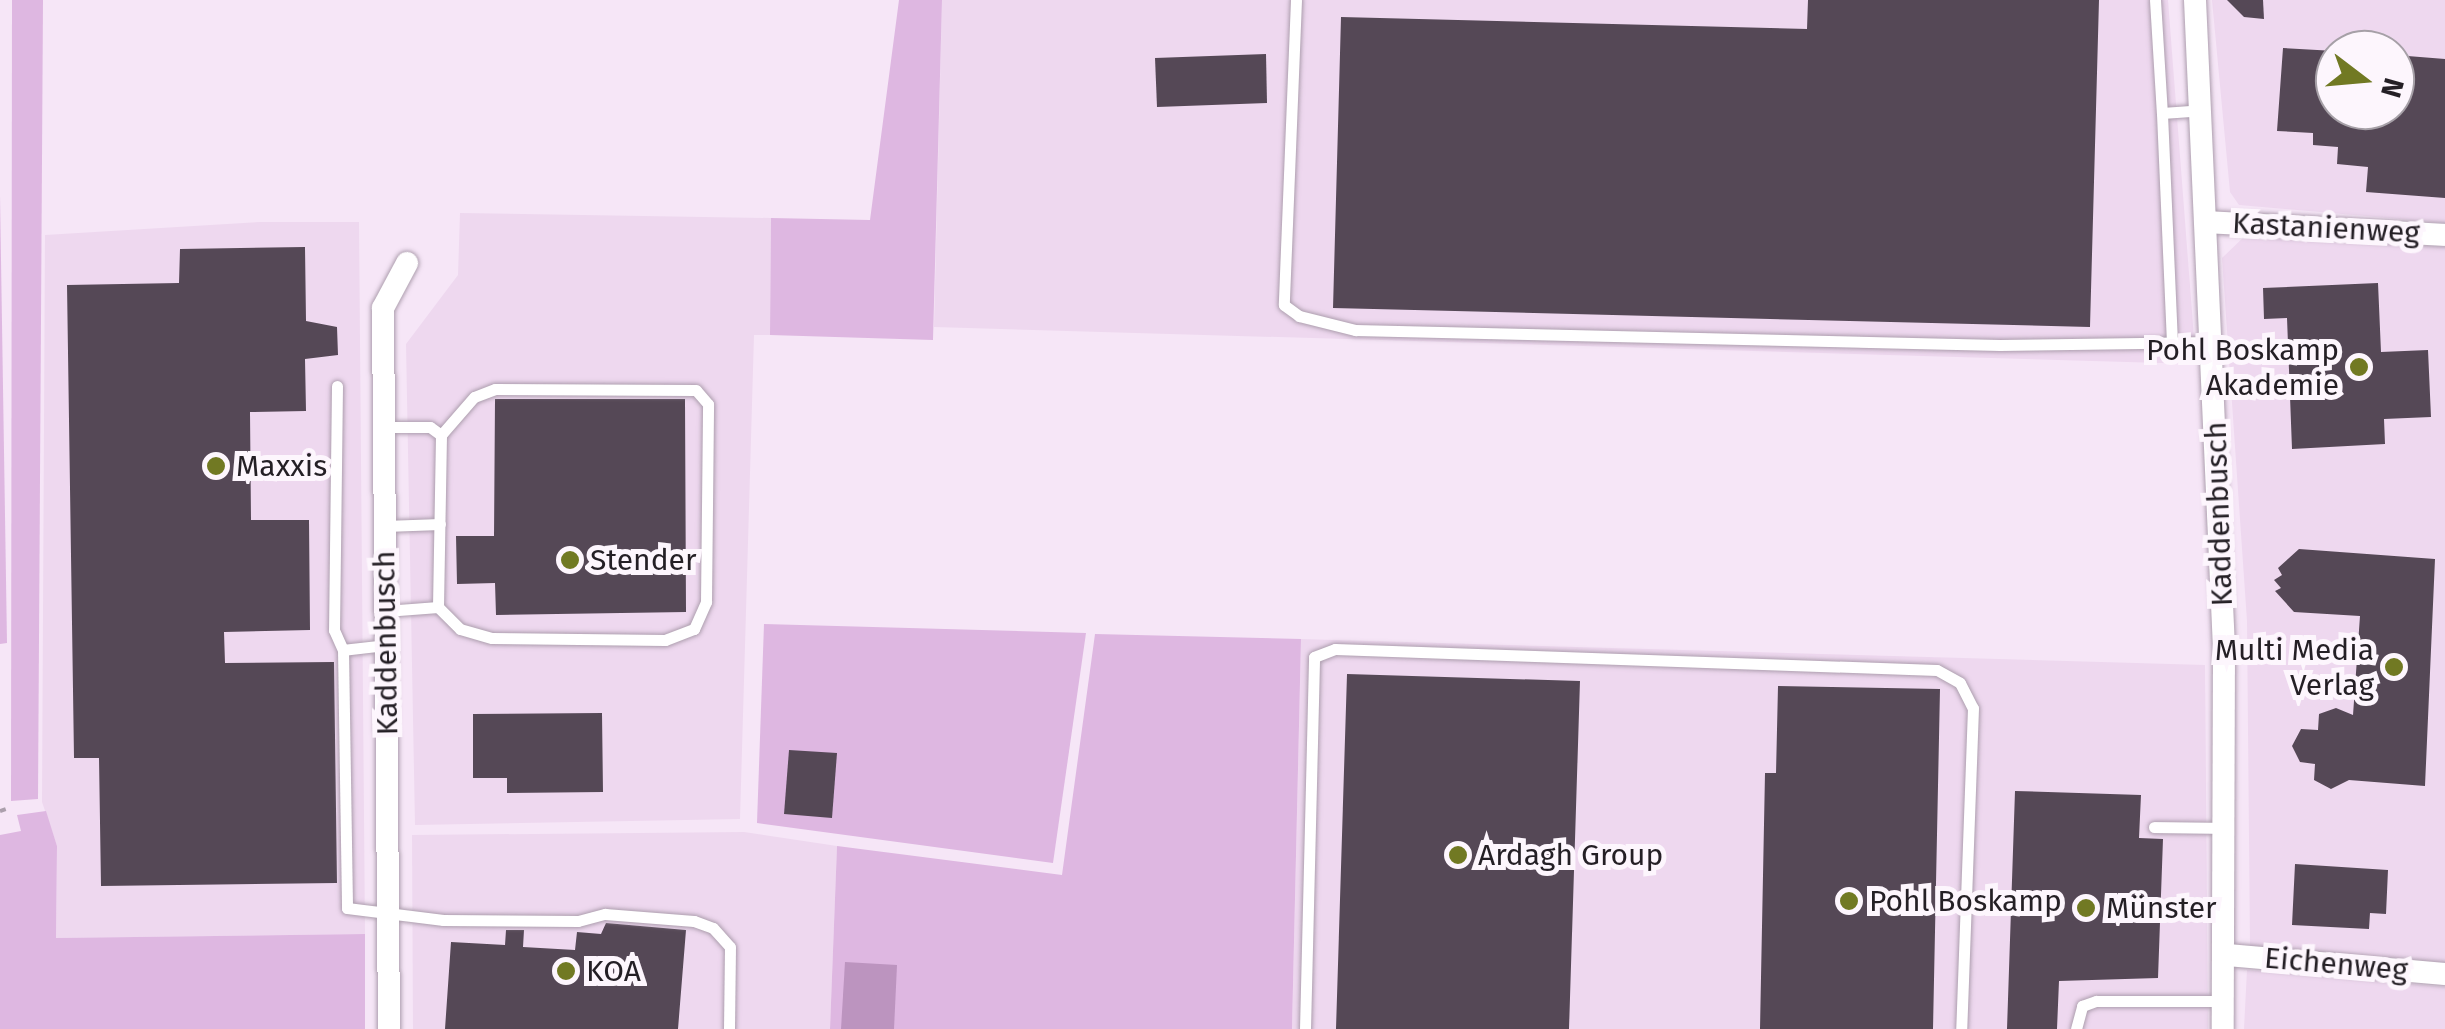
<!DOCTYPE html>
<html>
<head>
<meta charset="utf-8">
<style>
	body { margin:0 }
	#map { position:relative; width:2445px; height:1029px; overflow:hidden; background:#f6e6f7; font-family:"Fira Sans",sans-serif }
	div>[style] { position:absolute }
	.built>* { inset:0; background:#eed8ef }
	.green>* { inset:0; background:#deb7e1 }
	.water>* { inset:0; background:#bc94bf }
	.building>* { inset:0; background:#554856 }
	.path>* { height:4px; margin-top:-2px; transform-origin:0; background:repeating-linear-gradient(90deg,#ab9fac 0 8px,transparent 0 13px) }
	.roads { filter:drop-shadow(0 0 2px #ad9eae) drop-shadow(0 0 2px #ad9eae) }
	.service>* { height:11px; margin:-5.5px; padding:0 5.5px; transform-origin:5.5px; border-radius:5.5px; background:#fff }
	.minor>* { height:22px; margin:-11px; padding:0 11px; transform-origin:11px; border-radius:11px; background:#fff }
	.dots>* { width:28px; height:28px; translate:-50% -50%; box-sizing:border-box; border:5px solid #fdf6fd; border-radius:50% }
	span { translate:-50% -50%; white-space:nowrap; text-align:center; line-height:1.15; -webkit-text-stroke:10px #fdf6fd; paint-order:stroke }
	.street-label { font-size:30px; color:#241f25 }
	.poi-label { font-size:30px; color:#241f25 }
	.right { translate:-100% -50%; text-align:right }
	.left { translate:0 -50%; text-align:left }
	.north { position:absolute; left:2315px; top:30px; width:100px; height:100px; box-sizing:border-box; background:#fdf6fd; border:2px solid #a6a0a7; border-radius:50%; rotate:106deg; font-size:28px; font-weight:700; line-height:40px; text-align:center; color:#241f25 }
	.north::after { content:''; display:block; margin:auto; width:35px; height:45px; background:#717923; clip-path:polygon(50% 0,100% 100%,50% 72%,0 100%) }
</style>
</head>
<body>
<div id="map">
	<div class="built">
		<div style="clip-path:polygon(942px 0,2168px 0,2196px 364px,934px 327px)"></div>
		<div style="clip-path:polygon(evenodd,2212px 0,2445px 0,2445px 223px,2239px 205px,2230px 192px,2212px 0,2335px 50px,2395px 50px,2395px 110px,2335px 110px,2335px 50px)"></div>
		<div style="clip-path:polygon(460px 213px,771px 218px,770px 335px,754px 335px,740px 819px,415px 825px,406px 344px,458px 275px)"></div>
		<div style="clip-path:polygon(260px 222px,359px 222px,365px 934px,56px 938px,57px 846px,42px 802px,45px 235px)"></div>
		<div style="clip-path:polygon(2247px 234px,2445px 247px,2445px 964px,2250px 947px,2247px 621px,2222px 258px)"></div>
		<div style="clip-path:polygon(1301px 639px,2205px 665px,2208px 1029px,1292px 1029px)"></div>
		<div style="clip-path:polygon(744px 832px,837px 846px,830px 1029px,413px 1029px,412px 835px)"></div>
		<div style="clip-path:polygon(2247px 970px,2445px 987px,2445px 1029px,2244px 1029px)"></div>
	</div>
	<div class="green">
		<div style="clip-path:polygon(12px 0,43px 0,38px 799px,11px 801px)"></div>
		<div style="clip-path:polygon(899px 0,942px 0,933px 340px,770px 335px,771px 218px,870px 220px)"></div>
		<div style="clip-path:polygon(0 196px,7px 643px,0 644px)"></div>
		<div style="clip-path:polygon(764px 624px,1086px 633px,1053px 863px,757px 823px)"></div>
		<div style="clip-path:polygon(1095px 634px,1301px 639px,1292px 1029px,830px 1029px,837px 846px,1062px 875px)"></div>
		<div style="clip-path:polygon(46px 811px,57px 846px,56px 938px,365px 934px,365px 1029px,0 1029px,0 835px,21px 831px,17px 815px)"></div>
	</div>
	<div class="water">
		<div style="clip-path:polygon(845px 962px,897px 965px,894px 1029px,841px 1029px)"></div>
	</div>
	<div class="building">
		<div style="clip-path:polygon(1808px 0,2099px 0,2090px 327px,1333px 308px,1341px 17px,1807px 29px)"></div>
		<div style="clip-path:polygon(2227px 0,2263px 0,2264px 19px,2244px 17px)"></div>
		<div style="clip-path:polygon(2283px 48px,2335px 51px,2335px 110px,2395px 110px,2395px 55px,2445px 59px,2445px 198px,2366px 192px,2368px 167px,2337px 164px,2338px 147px,2313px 145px,2313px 133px,2277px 131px)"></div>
		<div style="clip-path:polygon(1266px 54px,1267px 103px,1157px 107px,1155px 58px)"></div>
		<div style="clip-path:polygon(305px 247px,306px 321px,337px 327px,338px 355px,305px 359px,306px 411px,250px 412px,251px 520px,309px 520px,310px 630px,224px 632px,225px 663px,334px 662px,337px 883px,101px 886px,99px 758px,74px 758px,67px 285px,179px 283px,180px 249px)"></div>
		<div style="clip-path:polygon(2378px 283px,2381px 352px,2428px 350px,2431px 417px,2384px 419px,2385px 444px,2292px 449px,2287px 318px,2264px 319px,2263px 288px)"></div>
		<div style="clip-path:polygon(495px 399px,685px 399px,686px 612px,496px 615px,495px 583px,457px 584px,456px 536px,494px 536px)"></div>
		<div style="clip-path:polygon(2299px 549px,2435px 559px,2425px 786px,2349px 780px,2331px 789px,2314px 780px,2315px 764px,2300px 762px,2292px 746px,2301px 729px,2318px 730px,2319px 714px,2336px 708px,2353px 715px,2360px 616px,2294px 612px,2275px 591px,2281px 588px,2274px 580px,2282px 575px,2278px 568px)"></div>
		<div style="clip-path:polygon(1347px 674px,1580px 681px,1569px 1029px,1336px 1029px)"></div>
		<div style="clip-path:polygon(1778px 686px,1940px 689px,1933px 1029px,1760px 1029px,1765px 773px,1776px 773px)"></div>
		<div style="clip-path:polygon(602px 713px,603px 792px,507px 793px,507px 778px,473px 778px,473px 714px)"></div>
		<div style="clip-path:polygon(789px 750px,837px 753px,832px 818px,784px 814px)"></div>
		<div style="clip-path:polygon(2015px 791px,2141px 795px,2139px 838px,2163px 839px,2158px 978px,2059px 981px,2057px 1029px,2007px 1029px)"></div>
		<div style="clip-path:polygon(2295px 864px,2388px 870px,2386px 914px,2370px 913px,2369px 929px,2292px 925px)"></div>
		<div style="clip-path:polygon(606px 923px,686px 930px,678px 1029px,445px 1029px,451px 942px,505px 945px,506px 930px,524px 930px,523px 947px,575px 950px,577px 932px,601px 934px)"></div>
	</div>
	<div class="path">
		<div style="left:0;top:811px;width:6px;rotate:-18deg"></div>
	</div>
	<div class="roads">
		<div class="service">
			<div style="left:1296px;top:0;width:305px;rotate:92.3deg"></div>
			<div style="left:1284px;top:305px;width:19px;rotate:36deg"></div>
			<div style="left:1299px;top:316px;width:58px;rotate:14deg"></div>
			<div style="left:1355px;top:330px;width:645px;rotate:1.33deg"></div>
			<div style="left:2000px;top:345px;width:212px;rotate:-0.8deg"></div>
			<div style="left:2155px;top:0;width:113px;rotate:86.5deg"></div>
			<div style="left:2172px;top:343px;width:230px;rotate:-92.5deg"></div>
			<div style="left:2162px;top:113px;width:39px;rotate:-4deg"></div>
			<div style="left:337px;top:386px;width:244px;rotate:90.7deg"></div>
			<div style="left:334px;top:630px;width:22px;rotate:66deg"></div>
			<div style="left:384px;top:427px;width:46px"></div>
			<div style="left:430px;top:427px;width:14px;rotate:36deg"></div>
			<div style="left:441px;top:435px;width:172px;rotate:91deg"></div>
			<div style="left:438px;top:607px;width:53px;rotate:175.7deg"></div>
			<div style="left:385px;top:526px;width:55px;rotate:-2.1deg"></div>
			<div style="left:438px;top:607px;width:31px;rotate:45deg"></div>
			<div style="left:460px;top:629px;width:33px;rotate:16deg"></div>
			<div style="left:492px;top:638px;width:173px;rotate:0.7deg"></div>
			<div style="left:665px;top:640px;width:31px;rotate:-21deg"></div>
			<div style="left:694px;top:629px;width:30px;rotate:-66deg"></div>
			<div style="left:706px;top:602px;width:198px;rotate:-89.4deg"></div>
			<div style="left:708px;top:404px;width:18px;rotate:-131deg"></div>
			<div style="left:696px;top:390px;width:201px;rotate:-179.7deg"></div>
			<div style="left:495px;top:389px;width:22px;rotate:159deg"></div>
			<div style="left:474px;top:397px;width:50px;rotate:131deg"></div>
			<div style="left:386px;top:645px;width:43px;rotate:173.4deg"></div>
			<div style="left:343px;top:650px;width:258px;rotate:89.1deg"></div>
			<div style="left:347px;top:908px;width:97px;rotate:7.1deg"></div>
			<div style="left:443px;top:920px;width:135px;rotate:0.4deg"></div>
			<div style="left:578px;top:921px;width:28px;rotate:-15deg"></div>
			<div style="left:605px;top:914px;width:89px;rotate:4.5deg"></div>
			<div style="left:694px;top:921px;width:20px;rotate:20deg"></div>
			<div style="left:713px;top:928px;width:25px;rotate:48deg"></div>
			<div style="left:730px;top:947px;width:82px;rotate:90.7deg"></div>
			<div style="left:2154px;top:827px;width:72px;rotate:0.8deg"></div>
			<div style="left:1305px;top:1029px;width:372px;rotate:-88.6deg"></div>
			<div style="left:1314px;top:657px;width:22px;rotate:-21deg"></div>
			<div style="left:1335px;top:649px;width:602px;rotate:2deg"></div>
			<div style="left:1937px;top:670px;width:26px;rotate:29deg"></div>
			<div style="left:1960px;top:683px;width:28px;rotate:63deg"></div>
			<div style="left:1973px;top:708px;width:321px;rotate:92.1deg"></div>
			<div style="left:2076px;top:1029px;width:24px;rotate:-75deg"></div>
			<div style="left:2082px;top:1006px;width:15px;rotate:-20deg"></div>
			<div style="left:2096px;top:1001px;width:128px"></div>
		</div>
		<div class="minor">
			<div style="left:2195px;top:0;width:649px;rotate:87.44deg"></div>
			<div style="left:2224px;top:648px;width:381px;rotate:90.2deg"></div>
			<div style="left:2207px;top:222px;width:238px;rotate:3.1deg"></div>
			<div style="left:2227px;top:955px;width:219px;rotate:5deg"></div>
			<div style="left:389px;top:1029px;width:721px;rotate:-90.48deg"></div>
			<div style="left:383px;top:308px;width:51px;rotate:-61.9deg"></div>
		</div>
	</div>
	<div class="dots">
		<div style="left:2359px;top:367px;background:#717923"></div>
		<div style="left:216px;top:466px;background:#717923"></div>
		<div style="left:570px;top:560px;background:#717923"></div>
		<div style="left:2394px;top:667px;background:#717923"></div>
		<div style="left:1458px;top:855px;background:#717923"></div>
		<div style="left:1849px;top:901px;background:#717923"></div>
		<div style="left:2086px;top:908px;background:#717923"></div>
		<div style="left:566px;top:971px;background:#717923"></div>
	</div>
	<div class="street-label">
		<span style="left:2326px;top:228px;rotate:3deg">Kastanienweg</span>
		<span style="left:2219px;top:514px;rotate:-92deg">Kaddenbusch</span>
		<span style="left:386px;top:643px;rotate:-91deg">Kaddenbusch</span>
		<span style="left:2336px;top:964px;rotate:5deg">Eichenweg</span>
	</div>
	<div class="poi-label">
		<span class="right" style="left:2339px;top:367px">Pohl Boskamp<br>Akademie</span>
		<span class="left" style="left:236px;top:466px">Maxxis</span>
		<span class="left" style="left:590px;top:560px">Stender</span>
		<span class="right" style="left:2374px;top:667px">Multi Media<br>Verlag</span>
		<span class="left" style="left:1478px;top:855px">Ardagh Group</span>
		<span class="left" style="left:1869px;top:901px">Pohl Boskamp</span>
		<span class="left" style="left:2106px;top:908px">Münster</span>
		<span class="left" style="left:586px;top:971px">KOA</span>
	</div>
	<div class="north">N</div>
</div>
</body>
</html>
